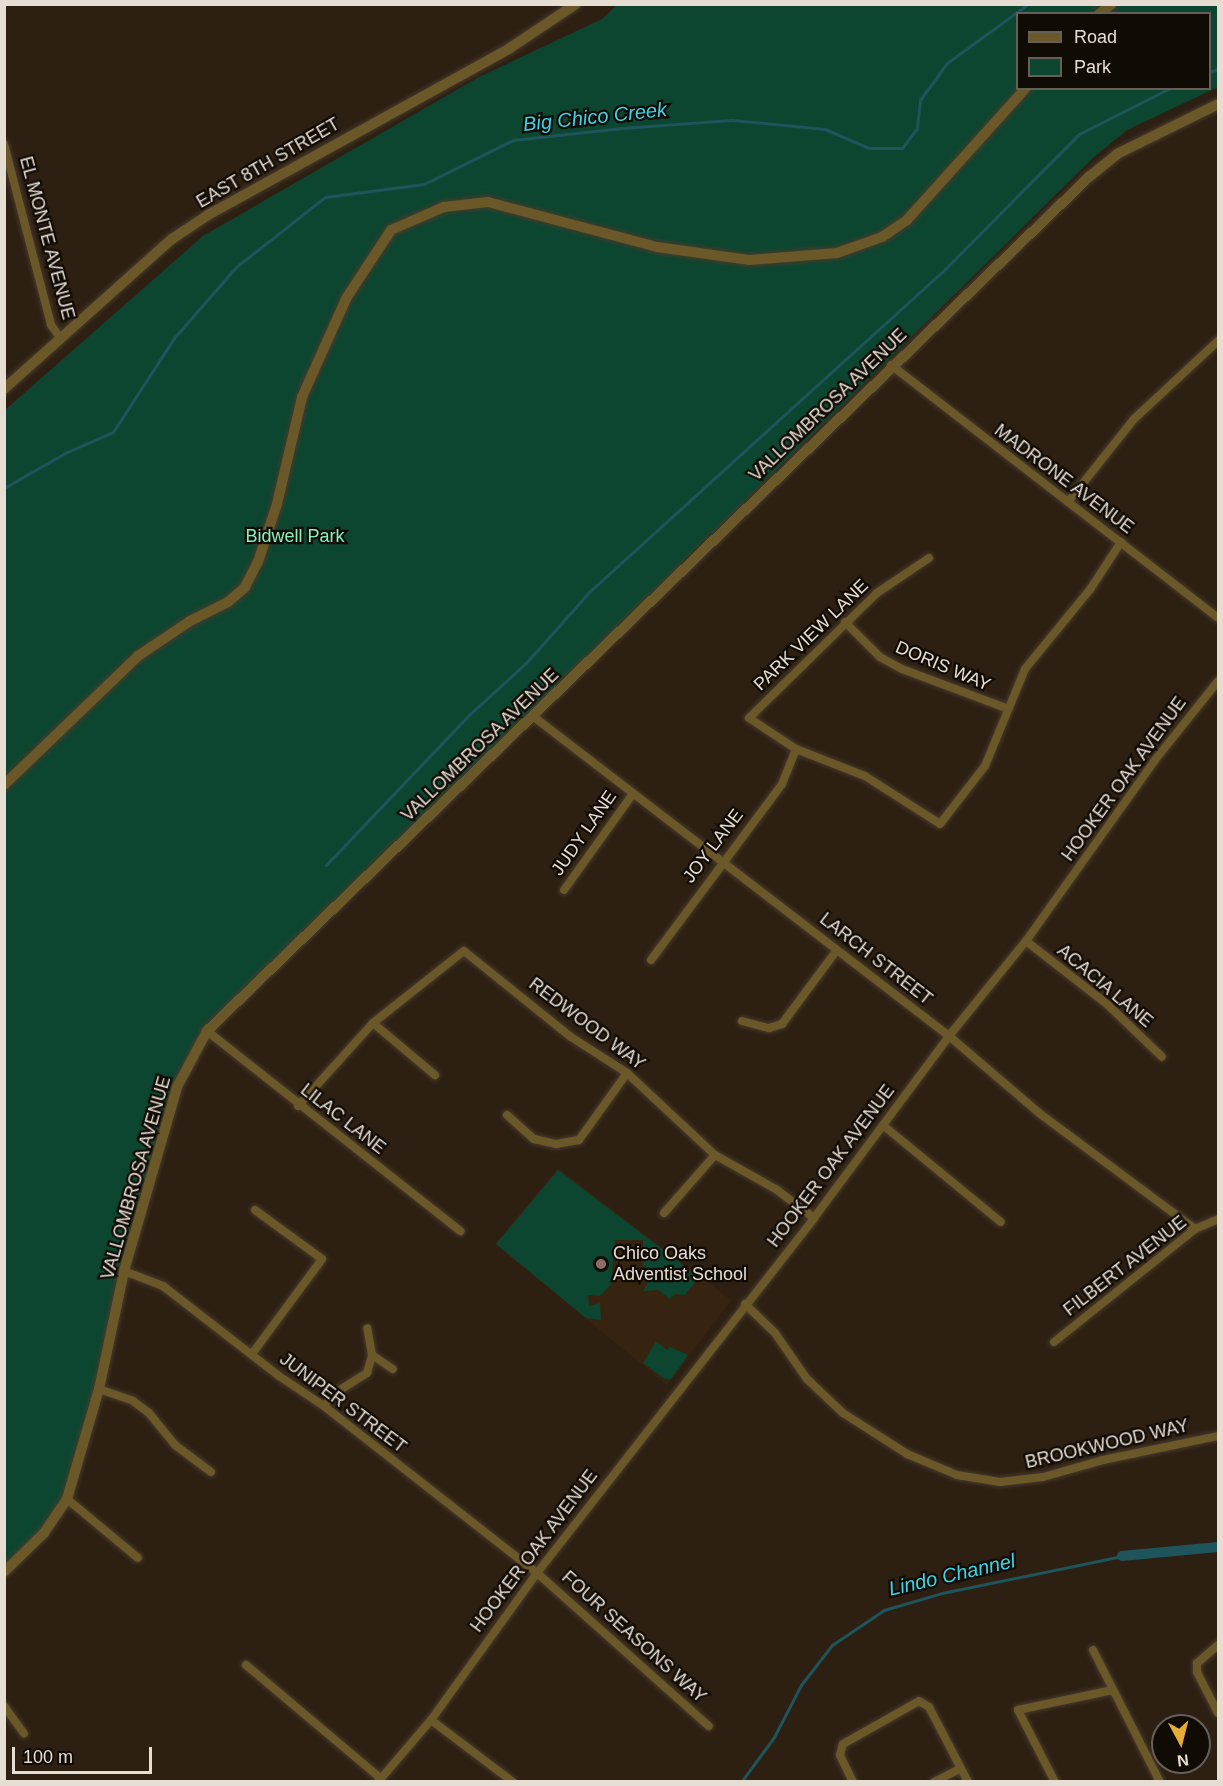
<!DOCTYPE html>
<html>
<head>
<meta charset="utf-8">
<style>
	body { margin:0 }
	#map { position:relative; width:1223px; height:1786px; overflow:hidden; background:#2d2012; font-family:Helvetica,sans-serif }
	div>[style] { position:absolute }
	.built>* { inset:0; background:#362410 }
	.green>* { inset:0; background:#0d4630 }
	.stream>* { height:3px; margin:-1.5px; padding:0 1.5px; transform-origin:1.5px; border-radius:1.5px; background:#1e545b }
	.canal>* { height:10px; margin:-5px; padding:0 5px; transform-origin:5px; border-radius:5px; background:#1e545b }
	.roads { filter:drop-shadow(0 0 2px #473a2d) drop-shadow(0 0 2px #473a2d) }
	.minor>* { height:8px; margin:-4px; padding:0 4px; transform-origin:4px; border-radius:4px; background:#6b5829 }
	.tertiary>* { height:10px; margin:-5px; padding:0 5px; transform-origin:5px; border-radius:5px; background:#6b5829 }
	.dots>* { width:16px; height:16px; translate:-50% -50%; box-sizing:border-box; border:3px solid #110b06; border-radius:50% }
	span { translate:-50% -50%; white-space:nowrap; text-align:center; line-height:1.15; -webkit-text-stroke:4.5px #110b06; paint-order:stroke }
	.street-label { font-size:18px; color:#e6ddd3 }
	.park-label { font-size:18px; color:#84f1bf }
	.poi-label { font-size:18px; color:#e6ddd3 }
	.left { translate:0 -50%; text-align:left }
	.water-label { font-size:20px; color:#3cd5e7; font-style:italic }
	.frame { position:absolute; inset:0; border:6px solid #e6ddd3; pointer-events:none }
	.legend { position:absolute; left:1016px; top:12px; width:195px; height:78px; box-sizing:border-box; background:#110b06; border:2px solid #665f58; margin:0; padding:8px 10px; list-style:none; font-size:18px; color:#e6ddd3 }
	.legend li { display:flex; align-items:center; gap:12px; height:30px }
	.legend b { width:30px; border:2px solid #665f58 }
	.north { position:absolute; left:1151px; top:1714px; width:60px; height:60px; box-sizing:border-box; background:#110b06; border:2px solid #665f58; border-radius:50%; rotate:173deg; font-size:16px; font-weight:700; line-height:24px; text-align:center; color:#e6ddd3 }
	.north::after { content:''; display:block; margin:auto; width:21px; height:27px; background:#e5ad35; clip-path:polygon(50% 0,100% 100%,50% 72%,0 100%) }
	.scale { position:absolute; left:12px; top:1747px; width:140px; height:27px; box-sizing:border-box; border:3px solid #e6ddd3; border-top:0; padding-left:8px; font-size:18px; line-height:21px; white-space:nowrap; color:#e6ddd3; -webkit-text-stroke:4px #110b06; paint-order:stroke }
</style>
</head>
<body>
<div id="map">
	<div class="built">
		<div style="clip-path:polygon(558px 1168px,731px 1300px,667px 1385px,495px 1244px)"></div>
	</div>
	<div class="green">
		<div style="clip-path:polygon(evenodd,617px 5px,1218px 5px,1218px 87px,1127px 130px,1094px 157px,207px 1031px,177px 1087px,67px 1499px,5px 1572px,5px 410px,203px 236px,479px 77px,602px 19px,617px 5px,1018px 14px,1210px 14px,1210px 88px,1018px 88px,1018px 14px)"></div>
		<div style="clip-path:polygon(558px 1170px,699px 1277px,685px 1295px,675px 1294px,670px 1299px,658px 1290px,643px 1291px,652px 1276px,643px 1265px,643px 1240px,615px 1240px,611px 1284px,600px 1296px,588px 1295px,589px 1306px,600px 1303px,601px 1320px,586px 1318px,496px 1244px)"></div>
		<div style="clip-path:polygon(656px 1341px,667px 1350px,670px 1347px,688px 1355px,671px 1379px,665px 1379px,643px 1363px)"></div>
	</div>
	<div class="stream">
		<div style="left:1210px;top:72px;width:9px;rotate:-21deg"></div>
		<div style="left:4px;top:488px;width:70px;rotate:-29.8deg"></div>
		<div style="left:65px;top:453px;width:52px;rotate:-23.6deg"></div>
		<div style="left:113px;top:432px;width:112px;rotate:-57deg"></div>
		<div style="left:174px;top:338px;width:94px;rotate:-48.9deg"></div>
		<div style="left:236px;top:267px;width:113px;rotate:-38.2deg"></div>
		<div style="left:325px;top:197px;width:100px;rotate:-7.5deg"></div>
		<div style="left:424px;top:184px;width:99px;rotate:-26.3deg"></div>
		<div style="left:513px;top:140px;width:110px;rotate:-6.3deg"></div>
		<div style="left:622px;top:128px;width:110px;rotate:-4.2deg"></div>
		<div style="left:732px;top:120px;width:93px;rotate:5.5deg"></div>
		<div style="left:825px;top:129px;width:48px;rotate:23.4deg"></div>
		<div style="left:869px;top:148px;width:33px"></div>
		<div style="left:902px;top:148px;width:25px;rotate:-53deg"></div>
		<div style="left:917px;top:128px;width:28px;rotate:-84deg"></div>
		<div style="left:920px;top:100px;width:46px;rotate:-53.9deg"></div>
		<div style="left:947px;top:63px;width:100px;rotate:-36.1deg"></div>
		<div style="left:326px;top:865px;width:210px;rotate:-46.4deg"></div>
		<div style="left:471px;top:713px;width:74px;rotate:-42.3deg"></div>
		<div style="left:526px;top:663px;width:95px;rotate:-48.4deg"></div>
		<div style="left:589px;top:592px;width:476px;rotate:-42.2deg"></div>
		<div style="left:942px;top:272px;width:194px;rotate:-45.2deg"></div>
		<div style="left:1079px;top:134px;width:102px;rotate:-26.8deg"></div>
		<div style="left:741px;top:1782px;width:56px;rotate:-53.7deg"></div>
		<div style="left:774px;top:1737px;width:59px;rotate:-62.6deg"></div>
		<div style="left:801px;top:1685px;width:51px;rotate:-52.2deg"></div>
		<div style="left:832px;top:1645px;width:63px;rotate:-33.9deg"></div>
		<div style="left:884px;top:1610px;width:60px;rotate:-16.3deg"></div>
		<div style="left:942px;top:1593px;width:184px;rotate:-11.6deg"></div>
	</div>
	<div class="canal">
		<div style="left:1122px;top:1556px;width:96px;rotate:-5.4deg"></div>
	</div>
	<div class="roads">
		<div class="minor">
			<div style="left:4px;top:144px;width:187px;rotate:75.4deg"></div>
			<div style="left:51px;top:325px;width:17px;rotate:54deg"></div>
			<div style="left:891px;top:365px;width:413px;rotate:37.7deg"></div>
			<div style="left:1068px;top:502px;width:106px;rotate:-51.5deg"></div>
			<div style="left:1134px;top:419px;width:115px;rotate:-42.9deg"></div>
			<div style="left:929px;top:558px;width:63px;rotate:146.1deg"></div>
			<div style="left:877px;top:593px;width:179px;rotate:135.7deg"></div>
			<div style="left:749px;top:718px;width:56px;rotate:33.4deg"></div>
			<div style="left:796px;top:749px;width:74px;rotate:21.4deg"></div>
			<div style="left:865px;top:776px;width:89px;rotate:32.6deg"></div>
			<div style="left:940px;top:824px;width:73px;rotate:-52.2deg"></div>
			<div style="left:985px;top:766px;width:105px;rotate:-67.6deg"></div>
			<div style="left:1025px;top:669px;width:104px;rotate:-50.8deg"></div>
			<div style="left:1091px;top:588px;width:55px;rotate:-56.9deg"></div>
			<div style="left:845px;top:622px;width:49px;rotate:45deg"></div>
			<div style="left:880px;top:657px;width:25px;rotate:29deg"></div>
			<div style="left:902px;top:669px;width:111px;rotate:20.6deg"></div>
			<div style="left:534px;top:717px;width:523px;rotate:37.55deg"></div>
			<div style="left:949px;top:1036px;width:118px;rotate:40.5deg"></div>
			<div style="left:1039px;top:1113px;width:194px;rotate:36.6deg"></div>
			<div style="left:564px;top:890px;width:117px;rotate:-54.4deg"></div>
			<div style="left:1026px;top:941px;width:103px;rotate:37.9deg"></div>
			<div style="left:1107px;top:1004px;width:76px;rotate:43.9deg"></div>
			<div style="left:651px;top:960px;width:219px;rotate:-53.3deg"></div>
			<div style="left:782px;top:784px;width:38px;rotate:-68deg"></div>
			<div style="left:742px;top:1021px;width:28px;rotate:15deg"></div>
			<div style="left:769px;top:1028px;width:14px;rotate:-17deg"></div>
			<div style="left:782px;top:1024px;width:92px;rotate:-53.4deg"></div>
			<div style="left:373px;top:1023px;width:81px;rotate:40deg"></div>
			<div style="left:207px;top:1031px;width:323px;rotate:38.3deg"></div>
			<div style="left:298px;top:1106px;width:112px;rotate:-47.9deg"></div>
			<div style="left:373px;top:1023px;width:116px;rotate:-38.4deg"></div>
			<div style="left:464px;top:951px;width:137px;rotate:38.8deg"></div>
			<div style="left:571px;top:1037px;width:67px;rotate:32.7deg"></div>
			<div style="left:627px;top:1073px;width:120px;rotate:43deg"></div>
			<div style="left:715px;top:1155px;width:71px;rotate:29.4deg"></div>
			<div style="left:777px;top:1190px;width:46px;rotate:37.1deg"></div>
			<div style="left:507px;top:1115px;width:36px;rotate:42deg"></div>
			<div style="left:534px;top:1139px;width:23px;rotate:13deg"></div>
			<div style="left:556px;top:1144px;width:23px;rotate:-10deg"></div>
			<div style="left:579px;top:1140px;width:82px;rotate:-54.4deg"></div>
			<div style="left:884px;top:1126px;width:151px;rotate:39.4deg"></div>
			<div style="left:664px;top:1213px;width:77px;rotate:-48.7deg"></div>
			<div style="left:124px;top:1271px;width:42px;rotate:21deg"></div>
			<div style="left:163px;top:1286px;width:147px;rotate:37.8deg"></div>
			<div style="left:279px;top:1376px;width:54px;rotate:33.7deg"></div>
			<div style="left:324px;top:1406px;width:271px;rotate:38.1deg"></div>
			<div style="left:537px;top:1573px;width:230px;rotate:41.7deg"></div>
			<div style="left:745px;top:1304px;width:42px;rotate:44deg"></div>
			<div style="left:775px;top:1333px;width:56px;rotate:55.2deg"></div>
			<div style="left:807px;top:1379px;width:50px;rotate:43.4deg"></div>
			<div style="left:843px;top:1413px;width:76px;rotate:32.6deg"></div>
			<div style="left:907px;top:1454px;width:54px;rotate:22.8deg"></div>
			<div style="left:957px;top:1475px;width:44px;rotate:9.2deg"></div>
			<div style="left:1000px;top:1482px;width:43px;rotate:-6.6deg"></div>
			<div style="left:1043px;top:1477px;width:62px;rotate:-15.8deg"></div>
			<div style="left:1103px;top:1460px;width:117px;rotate:-11.8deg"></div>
			<div style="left:1054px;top:1342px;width:181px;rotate:-38.7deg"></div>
			<div style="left:1195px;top:1229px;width:25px;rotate:-23deg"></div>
			<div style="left:252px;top:1354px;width:118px;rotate:-53.6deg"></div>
			<div style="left:322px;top:1259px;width:83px;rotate:-143.8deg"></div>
			<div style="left:372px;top:1355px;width:25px;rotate:34deg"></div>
			<div style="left:99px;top:1389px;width:36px;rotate:19deg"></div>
			<div style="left:133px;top:1401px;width:20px;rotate:37deg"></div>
			<div style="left:149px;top:1413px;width:41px;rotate:50.9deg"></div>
			<div style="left:175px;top:1445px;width:45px;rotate:36.9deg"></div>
			<div style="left:324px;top:1406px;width:17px;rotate:-50deg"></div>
			<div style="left:335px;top:1393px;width:38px;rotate:-32deg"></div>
			<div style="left:367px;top:1373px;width:19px;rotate:-74deg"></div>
			<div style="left:372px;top:1355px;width:27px;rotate:-100deg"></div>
			<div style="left:67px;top:1499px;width:92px;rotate:39.7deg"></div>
			<div style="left:1218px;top:1645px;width:28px;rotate:139deg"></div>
			<div style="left:1197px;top:1663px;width:9px;rotate:90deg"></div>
			<div style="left:1197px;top:1672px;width:46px;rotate:62.9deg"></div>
			<div style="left:1093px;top:1650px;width:148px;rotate:63.1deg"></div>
			<div style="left:246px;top:1665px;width:175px;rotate:40.1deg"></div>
			<div style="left:4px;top:1706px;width:34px;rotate:54deg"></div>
			<div style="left:431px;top:1720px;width:103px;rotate:37.1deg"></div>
			<div style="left:378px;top:1782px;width:82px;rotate:-49.5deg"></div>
			<div style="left:431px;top:1720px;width:181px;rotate:-54.2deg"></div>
			<div style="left:537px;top:1573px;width:450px;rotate:-52deg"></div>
			<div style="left:814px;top:1218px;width:227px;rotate:-53.4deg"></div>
			<div style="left:949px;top:1036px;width:122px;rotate:-51deg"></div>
			<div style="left:1026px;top:941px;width:222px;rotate:-54.5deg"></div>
			<div style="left:1155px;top:760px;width:101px;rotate:-51.4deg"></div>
			<div style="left:853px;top:1782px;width:30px;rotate:-116deg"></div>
			<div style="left:840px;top:1755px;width:11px;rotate:-75deg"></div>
			<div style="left:843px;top:1744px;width:87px;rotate:-29.5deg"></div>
			<div style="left:919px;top:1701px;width:12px;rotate:31deg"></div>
			<div style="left:929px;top:1707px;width:85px;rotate:62.5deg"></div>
			<div style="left:934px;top:1782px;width:30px;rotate:-27deg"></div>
			<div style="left:1055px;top:1782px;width:81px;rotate:-117.2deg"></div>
			<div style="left:1018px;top:1710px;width:97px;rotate:-11.9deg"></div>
		</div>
		<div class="tertiary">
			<div style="left:1099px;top:14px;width:16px;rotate:-38deg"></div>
			<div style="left:4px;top:389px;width:225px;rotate:-41.8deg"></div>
			<div style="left:172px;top:239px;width:43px;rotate:-33.7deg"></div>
			<div style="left:208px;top:215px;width:345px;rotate:-28.9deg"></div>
			<div style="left:510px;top:48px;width:79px;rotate:-33.7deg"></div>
			<div style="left:4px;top:785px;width:186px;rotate:-43.9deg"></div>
			<div style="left:138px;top:656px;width:63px;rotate:-33.9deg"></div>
			<div style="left:190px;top:621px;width:42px;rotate:-26.6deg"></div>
			<div style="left:228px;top:602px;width:23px;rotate:-41deg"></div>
			<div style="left:245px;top:587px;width:28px;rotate:-63deg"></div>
			<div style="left:258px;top:562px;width:61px;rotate:-71.9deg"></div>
			<div style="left:277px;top:504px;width:110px;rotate:-76.8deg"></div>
			<div style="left:302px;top:397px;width:110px;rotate:-65.8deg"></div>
			<div style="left:347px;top:297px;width:80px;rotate:-56.7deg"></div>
			<div style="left:391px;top:230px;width:58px;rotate:-23.5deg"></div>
			<div style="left:444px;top:207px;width:44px;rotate:-6.5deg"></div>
			<div style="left:488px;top:202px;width:175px;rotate:14.9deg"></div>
			<div style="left:657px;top:247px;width:94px;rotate:8deg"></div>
			<div style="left:750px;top:260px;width:87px;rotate:-4.6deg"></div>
			<div style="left:837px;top:253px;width:48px;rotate:-19.6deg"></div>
			<div style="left:882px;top:237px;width:30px;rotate:-34deg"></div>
			<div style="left:907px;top:220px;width:178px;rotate:-48deg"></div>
			<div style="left:4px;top:1572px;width:56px;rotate:-44.3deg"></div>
			<div style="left:44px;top:1533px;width:41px;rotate:-55.9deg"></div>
			<div style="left:67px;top:1499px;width:115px;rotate:-73.8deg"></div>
			<div style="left:99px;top:1389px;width:121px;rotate:-78deg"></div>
			<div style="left:124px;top:1271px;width:191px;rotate:-73.9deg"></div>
			<div style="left:177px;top:1087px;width:64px;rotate:-61.8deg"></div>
			<div style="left:207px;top:1031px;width:1228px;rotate:-44.08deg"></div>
			<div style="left:1089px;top:177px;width:36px;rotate:-39deg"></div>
			<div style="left:1117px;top:154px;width:113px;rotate:-26.3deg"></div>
		</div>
	</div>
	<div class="dots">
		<div style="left:601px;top:1264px;background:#8d6e63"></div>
	</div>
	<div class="street-label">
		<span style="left:268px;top:163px;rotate:-30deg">EAST 8TH STREET</span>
		<span style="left:47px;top:238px;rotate:75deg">EL MONTE AVENUE</span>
		<span style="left:828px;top:405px;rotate:-44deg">VALLOMBROSA AVENUE</span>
		<span style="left:1064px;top:479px;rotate:37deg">MADRONE AVENUE</span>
		<span style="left:811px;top:635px;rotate:-44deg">PARK VIEW LANE</span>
		<span style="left:943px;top:666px;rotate:23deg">DORIS WAY</span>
		<span style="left:480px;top:745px;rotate:-44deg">VALLOMBROSA AVENUE</span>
		<span style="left:1124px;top:779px;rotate:-54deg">HOOKER OAK AVENUE</span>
		<span style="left:584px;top:833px;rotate:-55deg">JUDY LANE</span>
		<span style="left:713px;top:846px;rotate:-53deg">JOY LANE</span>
		<span style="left:876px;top:959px;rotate:38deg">LARCH STREET</span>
		<span style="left:1105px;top:986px;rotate:40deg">ACACIA LANE</span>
		<span style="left:587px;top:1024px;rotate:37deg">REDWOOD WAY</span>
		<span style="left:343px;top:1119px;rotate:38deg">LILAC LANE</span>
		<span style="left:831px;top:1166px;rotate:-53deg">HOOKER OAK AVENUE</span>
		<span style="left:136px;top:1178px;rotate:-74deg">VALLOMBROSA AVENUE</span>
		<span style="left:1125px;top:1266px;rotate:-38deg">FILBERT AVENUE</span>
		<span style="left:343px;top:1403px;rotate:37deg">JUNIPER STREET</span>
		<span style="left:1107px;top:1444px;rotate:-13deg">BROOKWOOD WAY</span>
		<span style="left:534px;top:1551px;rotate:-53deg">HOOKER OAK AVENUE</span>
		<span style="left:634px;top:1637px;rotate:42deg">FOUR SEASONS WAY</span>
	</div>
	<div class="park-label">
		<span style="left:295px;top:536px">Bidwell Park</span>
	</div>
	<div class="poi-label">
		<span class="left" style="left:613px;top:1264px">Chico Oaks<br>Adventist School</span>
	</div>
	<div class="water-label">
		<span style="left:595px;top:117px;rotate:-6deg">Big Chico Creek</span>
		<span style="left:952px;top:1575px;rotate:-13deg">Lindo Channel</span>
	</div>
	<div class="frame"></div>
	<ul class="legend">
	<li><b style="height:8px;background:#6b5829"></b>Road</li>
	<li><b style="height:16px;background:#0d4630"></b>Park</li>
	</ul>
	<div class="north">N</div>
	<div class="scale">100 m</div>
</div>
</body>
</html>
